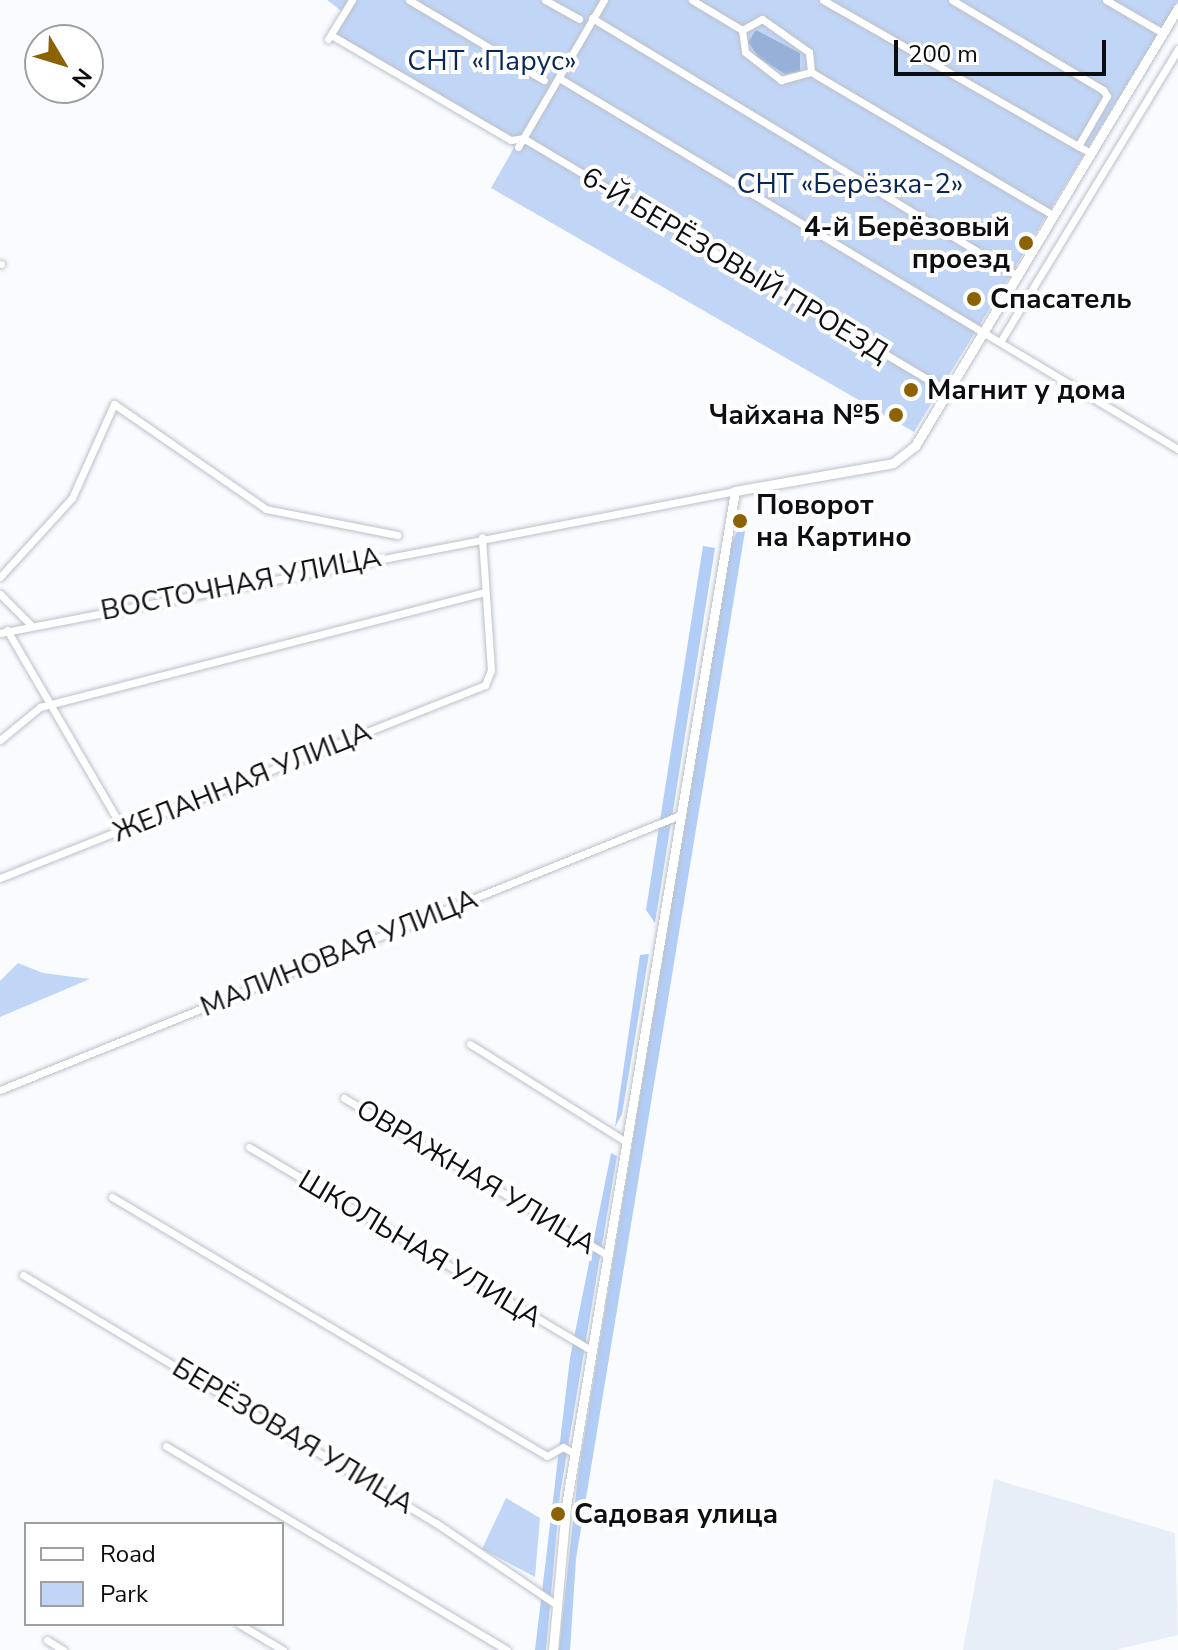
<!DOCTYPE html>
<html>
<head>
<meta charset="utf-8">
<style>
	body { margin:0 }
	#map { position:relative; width:1178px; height:1650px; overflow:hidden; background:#f9fbff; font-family:"Nunito Sans",sans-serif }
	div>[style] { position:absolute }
	.built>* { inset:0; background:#e8eef8 }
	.green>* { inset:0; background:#c1d6f7 }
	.forest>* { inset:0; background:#b2cdf6 }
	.water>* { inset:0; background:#96b0d8 }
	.roads { filter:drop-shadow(0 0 2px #bbc0c9) drop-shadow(0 0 2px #bbc0c9) }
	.minor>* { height:7px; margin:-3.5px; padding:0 3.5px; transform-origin:3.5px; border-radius:3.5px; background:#fff }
	.tertiary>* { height:9px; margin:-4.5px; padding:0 4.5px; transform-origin:4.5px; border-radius:4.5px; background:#fff }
	.dots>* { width:22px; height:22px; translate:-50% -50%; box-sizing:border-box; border:4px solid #fff; border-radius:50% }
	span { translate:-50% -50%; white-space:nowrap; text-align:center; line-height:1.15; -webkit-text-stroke:8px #fff; paint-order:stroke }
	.park-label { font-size:28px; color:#082858 }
	.poi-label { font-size:28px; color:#0c0e11; font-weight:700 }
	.right { translate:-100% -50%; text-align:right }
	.left { translate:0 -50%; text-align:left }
	.street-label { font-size:28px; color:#0c0e11 }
	.legend { position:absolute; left:24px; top:1522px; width:260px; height:104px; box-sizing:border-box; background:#fff; border:2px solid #9e9fa0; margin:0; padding:10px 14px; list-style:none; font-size:24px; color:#0c0e11 }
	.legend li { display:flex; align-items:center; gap:16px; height:40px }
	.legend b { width:40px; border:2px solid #9e9fa0 }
	.north { position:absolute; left:24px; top:24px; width:80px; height:80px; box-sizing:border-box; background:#fff; border:2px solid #9e9fa0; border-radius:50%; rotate:128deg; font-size:22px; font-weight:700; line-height:32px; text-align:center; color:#0c0e11 }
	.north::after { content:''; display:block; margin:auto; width:28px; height:36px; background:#8c6204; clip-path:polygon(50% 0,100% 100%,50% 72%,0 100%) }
	.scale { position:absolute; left:894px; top:40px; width:212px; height:36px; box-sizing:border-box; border:4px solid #0c0e11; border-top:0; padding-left:10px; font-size:24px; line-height:28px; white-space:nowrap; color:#0c0e11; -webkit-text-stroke:6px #fff; paint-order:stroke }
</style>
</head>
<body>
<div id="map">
	<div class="built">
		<div style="clip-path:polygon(994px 1479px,1175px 1533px,1178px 1635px,1115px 1650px,963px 1650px)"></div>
	</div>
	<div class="green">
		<div style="clip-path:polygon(327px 0,1178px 0,1178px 1px,914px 432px,491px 188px,515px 146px,329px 38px,344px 13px)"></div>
		<div style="clip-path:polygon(18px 963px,43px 973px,90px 979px,0 1017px,0 981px)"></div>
		<div style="clip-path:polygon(506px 1498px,540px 1518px,535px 1577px,482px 1549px)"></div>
	</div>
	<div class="forest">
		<div style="clip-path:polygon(740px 525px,746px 525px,576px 1559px,570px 1650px,559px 1650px,578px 1475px,730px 547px)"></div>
		<div style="clip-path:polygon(703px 546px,715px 548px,655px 923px,646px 910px)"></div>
		<div style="clip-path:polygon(649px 954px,622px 1114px,615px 1127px,640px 955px)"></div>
		<div style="clip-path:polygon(611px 1153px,617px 1156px,560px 1494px,546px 1650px,535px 1650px,570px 1358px)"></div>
	</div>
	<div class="water">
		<div style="clip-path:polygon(756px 30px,800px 53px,800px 71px,785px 74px,759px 58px,748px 42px)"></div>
	</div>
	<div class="roads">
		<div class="minor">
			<div style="left:409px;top:0;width:157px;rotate:30.7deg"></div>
			<div style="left:545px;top:0;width:39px;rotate:29deg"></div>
			<div style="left:692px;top:0;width:58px;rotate:31deg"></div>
			<div style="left:742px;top:30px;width:23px;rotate:-29deg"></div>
			<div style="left:762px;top:19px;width:57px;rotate:35.1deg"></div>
			<div style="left:809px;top:52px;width:20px;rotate:84deg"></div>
			<div style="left:811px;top:72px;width:281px;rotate:30.6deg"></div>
			<div style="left:823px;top:0;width:294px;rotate:29.8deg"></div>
			<div style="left:952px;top:0;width:176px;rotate:30.8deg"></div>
			<div style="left:1103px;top:90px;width:7px;rotate:56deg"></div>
			<div style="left:1107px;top:96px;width:58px;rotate:120.1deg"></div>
			<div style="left:1078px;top:146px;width:15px;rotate:28deg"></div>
			<div style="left:1106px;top:0;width:66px;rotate:30.1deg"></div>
			<div style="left:592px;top:18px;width:497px;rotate:31.2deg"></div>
			<div style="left:742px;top:30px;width:22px;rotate:82deg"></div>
			<div style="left:745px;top:52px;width:46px;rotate:37.9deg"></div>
			<div style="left:781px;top:80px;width:31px;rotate:-15deg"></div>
			<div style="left:331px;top:35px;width:208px;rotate:30.3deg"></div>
			<div style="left:511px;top:140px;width:12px;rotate:-9deg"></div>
			<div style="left:523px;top:138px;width:494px;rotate:30.8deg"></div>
			<div style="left:328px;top:39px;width:46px;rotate:-58.4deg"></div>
			<div style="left:559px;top:78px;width:722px;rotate:30.94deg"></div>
			<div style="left:518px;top:147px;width:170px;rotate:-59.7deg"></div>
			<div style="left:0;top:264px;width:1px"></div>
			<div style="left:1000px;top:342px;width:343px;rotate:-58.7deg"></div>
			<div style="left:0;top:577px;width:107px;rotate:-47.7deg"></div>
			<div style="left:72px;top:498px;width:103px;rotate:-65.9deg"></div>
			<div style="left:114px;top:404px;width:185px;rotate:34.6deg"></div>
			<div style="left:266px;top:509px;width:134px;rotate:11.2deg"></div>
			<div style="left:0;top:594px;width:44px;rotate:45deg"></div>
			<div style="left:7px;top:630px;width:230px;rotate:59.8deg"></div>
			<div style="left:0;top:633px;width:749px;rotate:-10.93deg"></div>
			<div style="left:0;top:740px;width:52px;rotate:-39.5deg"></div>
			<div style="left:40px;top:707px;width:460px;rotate:-14.5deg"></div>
			<div style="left:0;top:878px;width:522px;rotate:-21.7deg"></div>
			<div style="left:485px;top:685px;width:16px;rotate:-68deg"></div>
			<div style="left:491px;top:670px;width:133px;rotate:-93.9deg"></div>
			<div style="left:470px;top:1044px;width:184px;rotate:32.1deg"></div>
			<div style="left:0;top:1090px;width:731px;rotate:-22.01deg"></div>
			<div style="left:344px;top:1098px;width:306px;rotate:30.8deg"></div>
			<div style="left:249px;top:1147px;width:399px;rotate:30.7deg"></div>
			<div style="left:112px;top:1197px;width:506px;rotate:30.77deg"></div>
			<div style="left:547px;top:1456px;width:18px;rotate:-29deg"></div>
			<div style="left:563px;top:1447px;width:14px;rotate:30deg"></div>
			<div style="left:23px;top:1275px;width:482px;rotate:31deg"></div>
			<div style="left:436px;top:1523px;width:146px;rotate:34.1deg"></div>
			<div style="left:166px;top:1446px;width:397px;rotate:30.9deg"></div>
			<div style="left:239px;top:1624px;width:51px;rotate:30.6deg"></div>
			<div style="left:47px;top:1640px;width:19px;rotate:32deg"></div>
		</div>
		<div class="tertiary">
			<div style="left:553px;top:1650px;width:145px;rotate:-84.8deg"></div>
			<div style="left:566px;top:1506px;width:1029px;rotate:-80.55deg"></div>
			<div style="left:735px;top:491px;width:160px;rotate:-10deg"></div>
			<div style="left:893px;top:463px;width:28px;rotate:-38deg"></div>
			<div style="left:915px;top:446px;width:511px;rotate:-59.02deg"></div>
		</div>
	</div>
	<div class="dots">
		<div style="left:1026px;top:243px;background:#8c6204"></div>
		<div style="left:974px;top:299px;background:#8c6204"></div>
		<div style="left:911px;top:390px;background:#8c6204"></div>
		<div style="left:896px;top:415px;background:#8c6204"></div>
		<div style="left:740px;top:521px;background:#8c6204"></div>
		<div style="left:558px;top:1514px;background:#8c6204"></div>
	</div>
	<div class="park-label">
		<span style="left:492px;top:61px">СНТ «Парус»</span>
		<span style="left:850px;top:184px">СНТ «Берёзка-2»</span>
	</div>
	<div class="poi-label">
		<span class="right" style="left:1010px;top:243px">4-й Берёзовый<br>проезд</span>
		<span class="left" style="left:990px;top:299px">Спасатель</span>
		<span class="left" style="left:927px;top:390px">Магнит у дома</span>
		<span class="right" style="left:880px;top:415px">Чайхана №5</span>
		<span class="left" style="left:756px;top:521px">Поворот<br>на Картино</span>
		<span class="left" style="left:574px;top:1514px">Садовая улица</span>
	</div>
	<div class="street-label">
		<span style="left:735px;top:265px;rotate:31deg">6-Й БЕРЁЗОВЫЙ ПРОЕЗД</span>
		<span style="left:241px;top:584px;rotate:-11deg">ВОСТОЧНАЯ УЛИЦА</span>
		<span style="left:242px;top:782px;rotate:-22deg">ЖЕЛАННАЯ УЛИЦА</span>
		<span style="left:339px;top:953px;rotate:-22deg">МАЛИНОВАЯ УЛИЦА</span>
		<span style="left:476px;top:1177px;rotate:31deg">ОВРАЖНАЯ УЛИЦА</span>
		<span style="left:420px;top:1249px;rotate:31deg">ШКОЛЬНАЯ УЛИЦА</span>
		<span style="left:293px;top:1436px;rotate:31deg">БЕРЁЗОВАЯ УЛИЦА</span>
	</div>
	<ul class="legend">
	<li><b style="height:10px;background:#fff"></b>Road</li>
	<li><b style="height:22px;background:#c1d6f7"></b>Park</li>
	</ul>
	<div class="north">N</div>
	<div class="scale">200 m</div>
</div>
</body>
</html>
